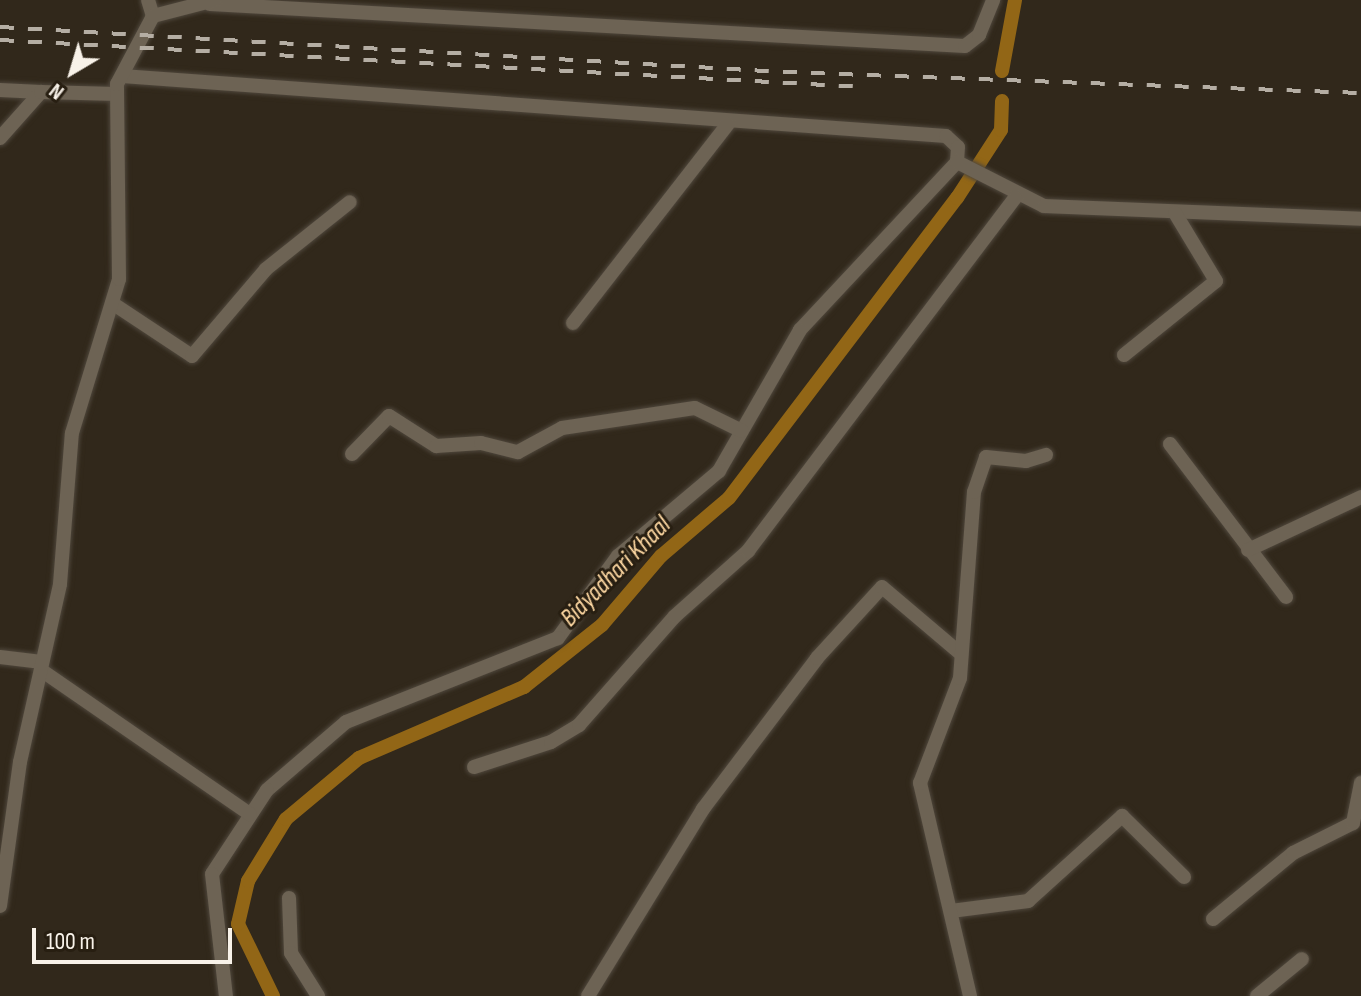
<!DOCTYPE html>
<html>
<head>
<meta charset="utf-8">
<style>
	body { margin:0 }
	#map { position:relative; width:1361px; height:996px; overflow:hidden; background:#31281b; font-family:"Sofia Sans Condensed",sans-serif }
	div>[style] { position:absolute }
	.canal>* { height:14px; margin:-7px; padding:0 7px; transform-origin:7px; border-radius:7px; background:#926616 }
	.roads { filter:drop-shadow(0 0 2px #4f473c) drop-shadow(0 0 2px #4f473c) }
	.minor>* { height:14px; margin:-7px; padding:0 7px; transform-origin:7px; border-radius:7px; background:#6d6354 }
	.rail>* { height:4px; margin-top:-2px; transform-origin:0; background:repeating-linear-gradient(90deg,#b5aea4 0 14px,transparent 0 28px) }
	span { translate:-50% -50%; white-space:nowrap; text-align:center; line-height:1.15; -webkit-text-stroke:6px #271e11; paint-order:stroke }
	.water-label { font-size:26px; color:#ffd9a3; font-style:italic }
	.north { position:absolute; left:32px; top:32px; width:80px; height:80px; -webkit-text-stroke:6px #271e11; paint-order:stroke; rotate:218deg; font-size:22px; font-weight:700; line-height:32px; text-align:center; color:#f8f2e9 }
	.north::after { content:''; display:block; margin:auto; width:28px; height:36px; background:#f8f2e9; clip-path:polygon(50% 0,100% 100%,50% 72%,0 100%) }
	.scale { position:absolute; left:32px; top:928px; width:200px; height:36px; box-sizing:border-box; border:4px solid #f8f2e9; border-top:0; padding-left:10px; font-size:24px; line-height:28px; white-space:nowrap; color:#f8f2e9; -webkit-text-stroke:6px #271e11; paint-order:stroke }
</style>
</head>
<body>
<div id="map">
	<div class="canal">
		<div style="left:1002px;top:71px;width:72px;rotate:-79.6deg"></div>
		<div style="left:273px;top:996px;width:80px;rotate:-115.9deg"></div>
		<div style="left:238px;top:924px;width:44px;rotate:-76.9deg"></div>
		<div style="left:248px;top:881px;width:73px;rotate:-58.5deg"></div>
		<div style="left:286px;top:819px;width:95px;rotate:-39.9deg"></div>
		<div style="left:359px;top:758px;width:180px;rotate:-23.3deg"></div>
		<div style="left:524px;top:687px;width:100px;rotate:-38.5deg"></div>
		<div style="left:602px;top:625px;width:91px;rotate:-49.5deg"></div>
		<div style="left:661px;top:556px;width:89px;rotate:-40.5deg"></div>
		<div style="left:729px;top:498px;width:377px;rotate:-52.8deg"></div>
		<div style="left:957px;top:198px;width:81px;rotate:-57.1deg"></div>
		<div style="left:1001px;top:130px;width:29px;rotate:-88deg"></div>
	</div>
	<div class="roads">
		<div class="minor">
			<div style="left:148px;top:0;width:17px;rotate:73deg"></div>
			<div style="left:210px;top:4px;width:756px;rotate:3.18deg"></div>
			<div style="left:965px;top:46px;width:18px;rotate:-38deg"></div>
			<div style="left:979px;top:35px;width:38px;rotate:-68deg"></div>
			<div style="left:122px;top:76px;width:826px;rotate:4.16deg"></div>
			<div style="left:946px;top:136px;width:16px;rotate:43deg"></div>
			<div style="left:958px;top:147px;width:15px;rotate:94deg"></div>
			<div style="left:957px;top:162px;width:230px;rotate:133.1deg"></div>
			<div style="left:800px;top:330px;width:163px;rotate:119.9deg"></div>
			<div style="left:719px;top:471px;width:132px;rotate:139.9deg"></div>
			<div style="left:618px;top:556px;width:102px;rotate:126.2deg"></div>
			<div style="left:558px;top:638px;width:228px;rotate:158.4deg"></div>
			<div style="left:346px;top:722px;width:104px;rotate:139.3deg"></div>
			<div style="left:267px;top:790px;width:100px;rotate:123.2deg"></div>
			<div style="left:212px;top:874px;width:123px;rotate:83.5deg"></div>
			<div style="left:0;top:90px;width:41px;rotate:2.8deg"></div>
			<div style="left:0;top:138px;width:62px;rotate:-48.3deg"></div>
			<div style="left:41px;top:92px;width:76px;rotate:1.5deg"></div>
			<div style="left:957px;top:162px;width:97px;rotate:26.8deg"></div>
			<div style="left:1044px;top:206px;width:317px;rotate:2.3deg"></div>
			<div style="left:112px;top:303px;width:96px;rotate:33.5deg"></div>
			<div style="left:192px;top:356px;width:114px;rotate:-49.6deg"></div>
			<div style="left:266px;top:269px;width:107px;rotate:-38.6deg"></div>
			<div style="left:573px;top:323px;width:252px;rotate:-52.1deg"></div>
			<div style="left:1124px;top:355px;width:118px;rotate:-38.8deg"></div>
			<div style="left:1216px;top:281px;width:79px;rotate:-121.1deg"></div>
			<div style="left:1170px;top:444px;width:192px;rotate:52.8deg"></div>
			<div style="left:352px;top:454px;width:53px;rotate:-45.8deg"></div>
			<div style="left:389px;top:416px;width:56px;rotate:32.6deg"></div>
			<div style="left:436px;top:446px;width:45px;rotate:-3.8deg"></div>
			<div style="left:481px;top:443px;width:38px;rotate:14deg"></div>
			<div style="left:518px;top:452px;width:50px;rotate:-28.6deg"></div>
			<div style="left:562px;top:428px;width:134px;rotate:-8.6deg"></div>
			<div style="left:695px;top:408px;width:52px;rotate:26.1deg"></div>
			<div style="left:1248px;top:550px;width:125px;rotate:-25.1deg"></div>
			<div style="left:0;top:657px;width:42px;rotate:6.8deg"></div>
			<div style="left:41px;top:670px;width:254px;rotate:34.6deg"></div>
			<div style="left:474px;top:767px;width:81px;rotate:-18deg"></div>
			<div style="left:551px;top:742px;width:33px;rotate:-31deg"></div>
			<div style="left:579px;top:725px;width:145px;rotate:-48.6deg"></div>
			<div style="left:675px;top:616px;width:98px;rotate:-41.7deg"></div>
			<div style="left:748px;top:551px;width:443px;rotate:-52.9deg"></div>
			<div style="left:289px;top:898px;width:55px;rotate:87.9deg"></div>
			<div style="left:291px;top:953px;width:51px;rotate:57.9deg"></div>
			<div style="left:0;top:906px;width:145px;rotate:-82.1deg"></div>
			<div style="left:20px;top:762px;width:182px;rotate:-77.3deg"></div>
			<div style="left:60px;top:584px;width:151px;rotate:-85.5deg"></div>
			<div style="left:72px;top:433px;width:161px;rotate:-73deg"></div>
			<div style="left:119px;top:279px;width:195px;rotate:-90.6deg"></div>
			<div style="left:117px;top:84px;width:77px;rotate:-62.1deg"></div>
			<div style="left:153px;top:16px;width:64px;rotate:-14.5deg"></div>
			<div style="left:951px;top:911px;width:78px;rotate:-7.4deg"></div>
			<div style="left:1028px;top:901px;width:127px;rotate:-42.1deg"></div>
			<div style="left:1122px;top:816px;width:87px;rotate:44.5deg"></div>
			<div style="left:1213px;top:919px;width:104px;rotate:-39.5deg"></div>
			<div style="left:1293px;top:853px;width:67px;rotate:-26.6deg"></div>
			<div style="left:1353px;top:823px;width:41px;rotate:-78.7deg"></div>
			<div style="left:588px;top:996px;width:220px;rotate:-58.4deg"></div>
			<div style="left:703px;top:809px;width:189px;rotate:-52.9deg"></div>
			<div style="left:817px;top:658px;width:96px;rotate:-47.5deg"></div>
			<div style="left:882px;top:587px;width:104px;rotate:40.3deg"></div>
			<div style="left:970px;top:996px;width:219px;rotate:-103.2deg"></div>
			<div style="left:920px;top:783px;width:112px;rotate:-69.1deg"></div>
			<div style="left:960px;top:678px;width:187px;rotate:-85.7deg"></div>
			<div style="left:974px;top:492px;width:37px;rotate:-71deg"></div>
			<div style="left:986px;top:457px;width:40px;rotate:5.7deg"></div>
			<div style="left:1026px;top:461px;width:21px;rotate:-17deg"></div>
			<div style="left:1257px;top:996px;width:58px;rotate:-39.4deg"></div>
		</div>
	</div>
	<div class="rail">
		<div style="left:0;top:27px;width:784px;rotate:3.29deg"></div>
		<div style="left:783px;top:72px;width:578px;rotate:2.08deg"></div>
		<div style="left:0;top:40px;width:862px;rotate:3.12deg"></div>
	</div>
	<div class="water-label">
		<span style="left:616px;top:572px;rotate:-45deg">Bidyadhari Khaal</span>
	</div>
	<div class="north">N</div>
	<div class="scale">100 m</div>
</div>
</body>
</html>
